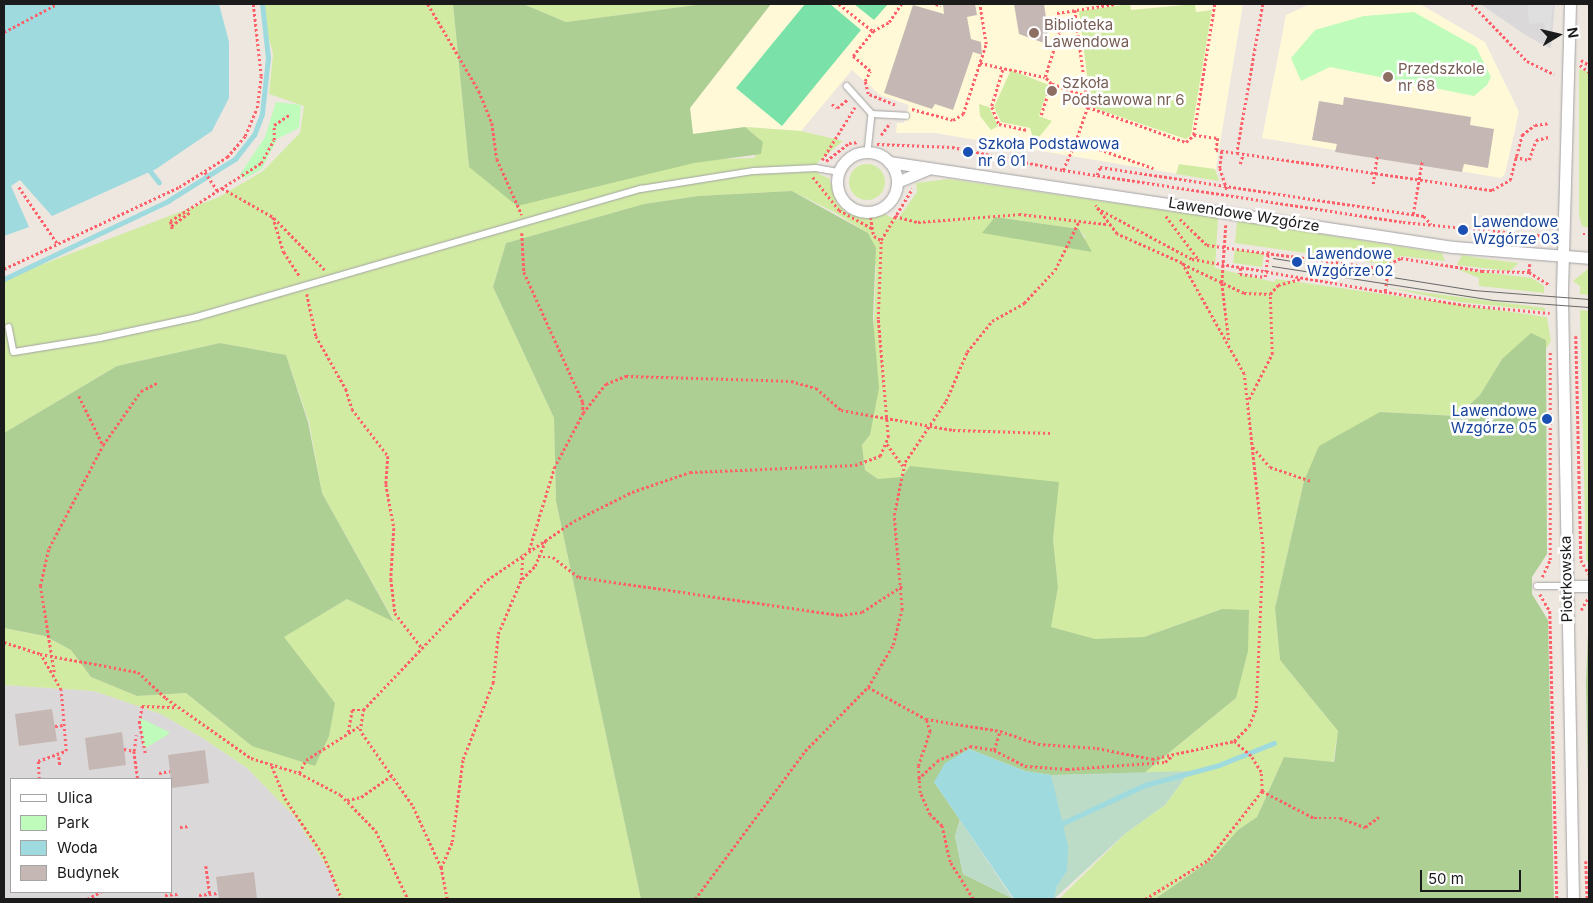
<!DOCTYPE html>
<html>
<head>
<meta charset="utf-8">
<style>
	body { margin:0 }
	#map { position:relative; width:1593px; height:903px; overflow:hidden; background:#eee7e0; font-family:Inter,sans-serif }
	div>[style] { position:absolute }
	.residential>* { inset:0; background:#dad8d8 }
	.education>* { inset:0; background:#fff9d8 }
	.grass>* { inset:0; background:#d2eba3 }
	.round { border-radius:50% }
	.forest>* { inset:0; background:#aecf93 }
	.wetland>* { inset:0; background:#bcdcc8 }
	.park>* { inset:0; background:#bffbba }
	.pitch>* { inset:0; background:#7ae1a8 }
	.parking>* { inset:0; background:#dfdfdf }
	.water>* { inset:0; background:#9edade }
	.stream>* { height:4.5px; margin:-2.25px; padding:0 2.25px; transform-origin:2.25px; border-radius:2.25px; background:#9edade }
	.building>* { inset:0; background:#c5b8b4 }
	.path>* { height:2.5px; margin-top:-1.25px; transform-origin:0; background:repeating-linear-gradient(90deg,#ff6069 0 2.5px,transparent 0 5px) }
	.roads { filter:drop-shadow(0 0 1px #a2a2a2) drop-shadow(0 0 1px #a2a2a2) }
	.service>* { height:5.5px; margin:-2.75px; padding:0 2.75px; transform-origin:2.75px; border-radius:2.75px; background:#fff }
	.minor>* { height:11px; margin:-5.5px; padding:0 5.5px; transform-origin:5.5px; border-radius:5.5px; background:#fff }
	.minor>.ring { margin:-5.5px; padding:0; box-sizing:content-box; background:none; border:11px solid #fff; border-radius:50% }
	.tram>* { height:1px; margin:-0.5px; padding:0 0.5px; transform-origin:0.5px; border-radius:0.5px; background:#696969 }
	.dots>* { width:14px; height:14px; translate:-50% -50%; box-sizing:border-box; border:2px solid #fff; border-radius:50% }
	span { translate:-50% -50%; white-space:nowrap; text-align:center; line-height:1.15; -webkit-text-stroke:5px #fff; paint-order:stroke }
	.education-label { font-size:15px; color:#785e54 }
	.left { translate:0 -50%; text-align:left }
	.transit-label { font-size:15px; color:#164399 }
	.right { translate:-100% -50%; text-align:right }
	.street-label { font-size:15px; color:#1b1b1b }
	.frame { position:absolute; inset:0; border:5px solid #1b1b1b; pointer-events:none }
	.legend { position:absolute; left:10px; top:778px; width:162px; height:115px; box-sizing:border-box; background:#fff; border:1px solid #a4a4a4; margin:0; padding:6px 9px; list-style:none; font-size:15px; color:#1b1b1b }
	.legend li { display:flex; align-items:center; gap:10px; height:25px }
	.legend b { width:25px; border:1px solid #a4a4a4 }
	.north { position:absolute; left:1533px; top:10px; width:50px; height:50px; -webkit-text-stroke:4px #fff; paint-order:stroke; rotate:81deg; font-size:14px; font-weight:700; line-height:20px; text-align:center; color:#1b1b1b }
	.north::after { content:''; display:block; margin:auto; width:18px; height:22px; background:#1b1b1b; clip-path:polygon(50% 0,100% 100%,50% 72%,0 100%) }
	.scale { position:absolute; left:1420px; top:870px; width:101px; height:22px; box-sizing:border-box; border:2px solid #1b1b1b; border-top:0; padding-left:6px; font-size:15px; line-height:18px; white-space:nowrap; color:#1b1b1b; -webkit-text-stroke:4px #fff; paint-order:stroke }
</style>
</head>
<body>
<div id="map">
	<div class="residential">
		<div style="clip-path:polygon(1480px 4px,1555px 4px,1551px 49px,1527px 36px)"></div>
		<div style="clip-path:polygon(evenodd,4px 685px,94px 691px,161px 714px,204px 739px,247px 768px,294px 816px,330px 872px,340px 899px,4px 899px,4px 685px,11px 779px,171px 779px,171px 892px,11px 892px,11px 779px)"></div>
	</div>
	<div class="education">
		<div style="clip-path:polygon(771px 4px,1243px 4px,1214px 180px,935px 133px,896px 133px,897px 123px,904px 123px,909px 105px,880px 95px,852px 70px,801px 131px,745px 127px,693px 134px,690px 108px)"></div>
		<div style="clip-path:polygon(1310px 4px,1420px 4px,1485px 42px,1519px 112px,1505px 174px,1501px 178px,1262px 138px,1286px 15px)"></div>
	</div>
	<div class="grass">
		<div style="clip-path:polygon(evenodd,260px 4px,453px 4px,469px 167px,754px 158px,763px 142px,745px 127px,801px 131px,843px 141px,817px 163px,819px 174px,829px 178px,837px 203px,847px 213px,866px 217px,882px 213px,897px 220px,917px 192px,916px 183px,948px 179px,1218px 218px,1215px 268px,1274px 282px,1276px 279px,1547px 317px,1551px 341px,1546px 349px,1546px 340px,1502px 359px,1480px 395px,1457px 416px,1380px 412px,1304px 481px,1275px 608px,1280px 660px,1338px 731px,1333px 762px,1284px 757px,1257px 817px,1238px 830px,1212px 859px,1155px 899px,1059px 899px,1126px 833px,1165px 805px,1190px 771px,1143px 774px,1236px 698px,1222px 609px,1144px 637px,1095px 640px,1050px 627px,1058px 587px,1053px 539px,1058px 482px,878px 479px,865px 470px,862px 445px,870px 435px,876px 267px,868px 233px,832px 211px,792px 191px,698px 196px,644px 204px,506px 243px,493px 287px,554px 418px,556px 501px,641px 899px,340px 899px,330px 872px,294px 816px,247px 768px,204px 739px,161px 714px,94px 691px,4px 685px,4px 628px,45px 636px,71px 650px,91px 677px,137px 696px,186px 693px,252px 746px,335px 703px,283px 637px,347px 599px,394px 621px,322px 493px,309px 422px,286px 355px,220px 343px,117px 366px,4px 433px,4px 279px,219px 197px,263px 171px,300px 133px,304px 106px,269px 94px,273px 54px,260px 4px,995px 217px,1079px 229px,1086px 238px,983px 233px,995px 217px)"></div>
		<div style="clip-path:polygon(523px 4px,704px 4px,566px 22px)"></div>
		<div style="clip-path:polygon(1130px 4px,1131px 10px,1195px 4px,1196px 12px,1212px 10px,1191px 135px,1186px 139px,1091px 107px,1079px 11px)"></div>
		<div style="clip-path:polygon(1579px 69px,1589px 72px,1589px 228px,1582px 226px,1579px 215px)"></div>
		<div style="clip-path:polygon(1011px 70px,1049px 85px,1039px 116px,1052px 121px,1040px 136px,1033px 138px,1030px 128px,1001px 122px,994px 107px)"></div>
		<div style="clip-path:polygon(979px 104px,989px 107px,998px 126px,991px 130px,980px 116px)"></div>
		<div style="clip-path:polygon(1179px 164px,1215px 169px,1219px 181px,1176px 174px)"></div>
		<div class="round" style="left:849px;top:164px;width:36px;height:36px"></div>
		<div style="clip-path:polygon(1237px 221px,1442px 253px,1445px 261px,1401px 256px,1384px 264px,1235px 243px)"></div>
		<div style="clip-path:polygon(1235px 249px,1264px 254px,1262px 267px,1233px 263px)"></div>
		<div style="clip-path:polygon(1462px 255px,1479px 258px,1519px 263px,1510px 271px,1457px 265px)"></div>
		<div style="clip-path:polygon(1589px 268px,1589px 295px,1580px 294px,1580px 286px,1573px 281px)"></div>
		<div style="clip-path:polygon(1457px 269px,1532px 278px,1544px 286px,1544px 293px,1479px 286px,1479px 278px)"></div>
		<div style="clip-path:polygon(1389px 288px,1545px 308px,1545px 311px,1459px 302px)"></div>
		<div style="clip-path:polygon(1580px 310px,1589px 311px,1589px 564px,1586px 560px)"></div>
	</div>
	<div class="forest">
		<div style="clip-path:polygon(453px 4px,523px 4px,566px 22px,704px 4px,771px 4px,690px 108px,693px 134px,745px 127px,763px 142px,761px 154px,694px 163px,517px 206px,469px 167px)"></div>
		<div style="clip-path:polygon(792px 191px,868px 233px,876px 248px,873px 318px,879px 388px,870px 435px,862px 445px,865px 470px,878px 479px,902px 477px,910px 466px,1059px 482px,1053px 539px,1058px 587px,1051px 627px,1095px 639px,1144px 637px,1222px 609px,1249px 610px,1248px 651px,1236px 698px,1143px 774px,1051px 775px,1025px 771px,969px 749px,934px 782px,960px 820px,955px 836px,963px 874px,1014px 899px,641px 899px,556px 501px,554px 418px,493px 287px,506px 243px,644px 204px,698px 196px)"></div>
		<div style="clip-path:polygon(995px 217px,1079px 229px,1092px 252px,982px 233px)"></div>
		<div style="clip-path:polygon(1531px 333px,1546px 340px,1547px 554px,1532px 577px,1532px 594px,1548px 620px,1554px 899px,1155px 899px,1212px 859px,1238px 830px,1257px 817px,1284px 757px,1334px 762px,1338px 731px,1280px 660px,1275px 608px,1304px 481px,1319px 446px,1380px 412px,1457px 416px,1480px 395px,1502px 359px)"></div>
		<div style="clip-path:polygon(220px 343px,286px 355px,308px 422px,322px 493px,394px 622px,347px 599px,284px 637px,335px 703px,329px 736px,315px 766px,252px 746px,186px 693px,137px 696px,91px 677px,71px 650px,45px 636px,4px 628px,4px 433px,117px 366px)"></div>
		<div style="clip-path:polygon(1589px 607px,1589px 830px,1586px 684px)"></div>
	</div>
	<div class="wetland">
		<div style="clip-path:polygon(1190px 771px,1165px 805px,1126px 833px,1054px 899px,1057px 886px,1067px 871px,1051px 775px)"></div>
		<div style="clip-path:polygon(960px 820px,1013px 899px,963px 874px,955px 836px)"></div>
	</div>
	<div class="park">
		<div style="clip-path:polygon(1414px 12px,1476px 47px,1491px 77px,1487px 85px,1474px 96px,1330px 67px,1301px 81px,1291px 58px,1315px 30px,1364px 16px)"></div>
		<div style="clip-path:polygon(276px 102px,301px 105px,299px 128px,277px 139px,262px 169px,246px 178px,239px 176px,265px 137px)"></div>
		<div style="clip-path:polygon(140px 718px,169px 732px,169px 734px,144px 749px)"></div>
	</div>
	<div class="pitch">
		<div style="clip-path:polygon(805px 4px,830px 4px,861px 30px,782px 126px,736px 88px)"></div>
		<div style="clip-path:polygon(854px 4px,888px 4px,874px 20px)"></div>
	</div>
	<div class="parking">
		<div style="clip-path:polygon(1527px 4px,1553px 4px,1550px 31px,1545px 32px,1544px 22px,1529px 24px)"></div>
	</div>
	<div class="water">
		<div style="clip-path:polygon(4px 4px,219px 4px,229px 42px,229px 98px,212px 131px,156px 169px,52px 216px,20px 180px,11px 186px,29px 227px,4px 236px)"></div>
		<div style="clip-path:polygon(969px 749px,1025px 771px,1051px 775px,1068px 846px,1067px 871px,1057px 886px,1054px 899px,1014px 899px,934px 782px,945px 763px)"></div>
	</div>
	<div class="stream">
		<div style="left:148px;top:168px;width:18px;rotate:52deg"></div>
		<div style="left:4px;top:279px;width:182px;rotate:-25.4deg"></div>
		<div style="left:168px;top:201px;width:79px;rotate:-32.1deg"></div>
		<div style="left:235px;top:159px;width:31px;rotate:-52deg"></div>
		<div style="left:254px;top:135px;width:22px;rotate:-69deg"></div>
		<div style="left:262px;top:114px;width:56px;rotate:-83.9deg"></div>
		<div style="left:268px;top:58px;width:54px;rotate:-96.3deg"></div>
		<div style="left:1063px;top:823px;width:90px;rotate:-24.9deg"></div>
		<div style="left:1145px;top:785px;width:77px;rotate:-15.1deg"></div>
		<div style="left:1219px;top:765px;width:59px;rotate:-21.8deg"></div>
	</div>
	<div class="building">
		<div style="clip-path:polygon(943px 4px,975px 4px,977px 15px,967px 17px,971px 39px,981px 42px,982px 55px,973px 52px,953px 110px,935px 104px,932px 109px,884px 93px,913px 5px,944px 14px)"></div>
		<div style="clip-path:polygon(1014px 4px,1044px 4px,1048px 32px,1044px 43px,1019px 34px)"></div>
		<div style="clip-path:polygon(1344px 97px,1471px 117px,1470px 125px,1494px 129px,1488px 168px,1464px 164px,1462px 172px,1335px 152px,1337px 144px,1312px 140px,1319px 101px,1343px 105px)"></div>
		<div style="clip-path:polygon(52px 709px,57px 741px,19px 746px,15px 714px)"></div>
		<div style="clip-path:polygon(122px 732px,126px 765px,89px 770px,85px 738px)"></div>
		<div style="clip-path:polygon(205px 750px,209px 783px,172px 788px,168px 755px)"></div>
		<div style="clip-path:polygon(254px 872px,257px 899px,219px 899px,216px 877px)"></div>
	</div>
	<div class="path">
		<div style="left:428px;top:4px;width:101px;rotate:59.6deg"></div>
		<div style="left:479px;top:91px;width:35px;rotate:68deg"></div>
		<div style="left:492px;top:123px;width:36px;rotate:82deg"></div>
		<div style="left:497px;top:159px;width:61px;rotate:65.9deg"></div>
		<div style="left:839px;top:4px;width:43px;rotate:38.5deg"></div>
		<div style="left:936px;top:4px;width:5px;rotate:22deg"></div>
		<div style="left:1215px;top:4px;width:133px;rotate:99.1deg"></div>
		<div style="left:1194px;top:135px;width:24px;rotate:7deg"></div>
		<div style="left:1218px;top:138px;width:12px;rotate:99deg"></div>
		<div style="left:1216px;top:150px;width:21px;rotate:8deg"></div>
		<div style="left:1263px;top:4px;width:151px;rotate:99.9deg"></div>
		<div style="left:1237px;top:153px;width:258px;rotate:8.3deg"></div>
		<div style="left:1492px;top:190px;width:21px;rotate:-29deg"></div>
		<div style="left:1510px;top:180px;width:47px;rotate:-75.1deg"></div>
		<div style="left:1522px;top:135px;width:16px;rotate:-38deg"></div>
		<div style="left:1535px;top:125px;width:15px;rotate:-8deg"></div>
		<div style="left:1472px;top:4px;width:79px;rotate:46deg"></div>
		<div style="left:1527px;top:61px;width:30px;rotate:26deg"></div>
		<div style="left:1075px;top:10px;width:98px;rotate:82.4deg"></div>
		<div style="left:1088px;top:107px;width:104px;rotate:19.7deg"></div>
		<div style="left:1186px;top:142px;width:11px;rotate:-41deg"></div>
		<div style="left:4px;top:32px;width:60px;rotate:-27.8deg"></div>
		<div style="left:1581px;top:60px;width:9px;rotate:32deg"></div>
		<div style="left:980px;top:63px;width:66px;rotate:12.2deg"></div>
		<div style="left:1580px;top:65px;width:11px;rotate:38deg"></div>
		<div style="left:1003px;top:70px;width:39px;rotate:107deg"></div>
		<div style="left:992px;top:107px;width:18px;rotate:68deg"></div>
		<div style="left:999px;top:124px;width:29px;rotate:12deg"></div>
		<div style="left:1087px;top:97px;width:38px;rotate:-160deg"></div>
		<div style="left:1051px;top:84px;width:9px;rotate:-131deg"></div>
		<div style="left:1045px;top:77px;width:46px;rotate:-72.3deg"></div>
		<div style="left:1059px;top:33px;width:20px;rotate:-96deg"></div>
		<div style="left:1057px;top:13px;width:59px;rotate:-8.8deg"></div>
		<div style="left:832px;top:104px;width:6px;rotate:39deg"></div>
		<div style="left:837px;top:108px;width:13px;rotate:-39deg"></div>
		<div style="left:895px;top:105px;width:29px;rotate:-158deg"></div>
		<div style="left:868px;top:94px;width:13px;rotate:-103deg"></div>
		<div style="left:865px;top:81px;width:11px;rotate:-63deg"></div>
		<div style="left:870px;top:71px;width:23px;rotate:-139deg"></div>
		<div style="left:853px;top:56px;width:32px;rotate:-51deg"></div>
		<div style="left:873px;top:31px;width:18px;rotate:-29deg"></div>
		<div style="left:889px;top:22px;width:22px;rotate:-56deg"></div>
		<div style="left:1088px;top:107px;width:36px;rotate:109deg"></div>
		<div style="left:1076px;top:141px;width:82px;rotate:19.3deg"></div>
		<div style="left:912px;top:109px;width:42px;rotate:15deg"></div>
		<div style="left:953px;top:120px;width:12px;rotate:-31deg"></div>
		<div style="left:963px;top:114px;width:74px;rotate:-71.8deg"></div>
		<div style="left:986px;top:44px;width:39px;rotate:-99deg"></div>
		<div style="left:1041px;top:115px;width:33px;rotate:-72deg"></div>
		<div style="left:881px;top:135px;width:15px;rotate:-53deg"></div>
		<div style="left:877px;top:144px;width:75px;rotate:2.3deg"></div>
		<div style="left:952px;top:147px;width:113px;rotate:11.7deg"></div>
		<div style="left:1063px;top:170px;width:344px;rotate:8.7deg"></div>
		<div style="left:1403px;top:222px;width:144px;rotate:5.6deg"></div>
		<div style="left:1222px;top:151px;width:17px;rotate:97deg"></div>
		<div style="left:1220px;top:168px;width:23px;rotate:72deg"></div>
		<div style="left:1515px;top:157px;width:14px;rotate:12deg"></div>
		<div style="left:1529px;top:160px;width:21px;rotate:-71deg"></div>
		<div style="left:1536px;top:140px;width:13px;rotate:-13deg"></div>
		<div style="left:822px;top:160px;width:62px;rotate:-58.1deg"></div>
		<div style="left:826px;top:161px;width:29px;rotate:-38deg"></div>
		<div style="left:849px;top:143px;width:10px;rotate:-6deg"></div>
		<div style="left:1240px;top:164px;width:10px;rotate:-73deg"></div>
		<div style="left:1063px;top:170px;width:32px;rotate:-66deg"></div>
		<div style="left:205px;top:172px;width:23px;rotate:56deg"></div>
		<div style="left:1097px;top:175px;width:9px;rotate:-69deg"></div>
		<div style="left:1100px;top:167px;width:328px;rotate:8.6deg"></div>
		<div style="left:1424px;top:216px;width:11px;rotate:49deg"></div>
		<div style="left:813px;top:177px;width:42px;rotate:51.8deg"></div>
		<div style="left:839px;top:210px;width:38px;rotate:29deg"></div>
		<div style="left:1373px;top:184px;width:28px;rotate:-82deg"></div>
		<div style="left:19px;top:187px;width:68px;rotate:55.8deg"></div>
		<div style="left:222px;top:188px;width:59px;rotate:29.6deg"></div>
		<div style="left:273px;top:217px;width:37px;rotate:73deg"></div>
		<div style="left:284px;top:252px;width:30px;rotate:57deg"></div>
		<div style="left:1097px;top:208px;width:108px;rotate:28.2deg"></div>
		<div style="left:1192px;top:259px;width:275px;rotate:9.6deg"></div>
		<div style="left:1463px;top:305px;width:87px;rotate:5.3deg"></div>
		<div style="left:870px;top:212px;width:24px;rotate:81deg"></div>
		<div style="left:874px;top:236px;width:8px;rotate:30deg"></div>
		<div style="left:1413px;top:214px;width:53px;rotate:-80.2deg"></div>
		<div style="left:895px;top:216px;width:24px;rotate:15deg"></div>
		<div style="left:918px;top:222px;width:101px;rotate:-4.5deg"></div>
		<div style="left:1019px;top:214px;width:88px;rotate:6.6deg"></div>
		<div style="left:1166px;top:216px;width:55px;rotate:53.1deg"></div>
		<div style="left:274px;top:218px;width:74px;rotate:45.5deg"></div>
		<div style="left:1180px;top:219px;width:37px;rotate:44deg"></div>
		<div style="left:1207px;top:245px;width:183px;rotate:7.6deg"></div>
		<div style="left:1226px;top:225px;width:58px;rotate:93.9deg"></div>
		<div style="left:1222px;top:283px;width:57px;rotate:83deg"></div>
		<div style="left:171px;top:226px;width:24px;rotate:-36deg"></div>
		<div style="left:172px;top:229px;width:8px;rotate:-104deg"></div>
		<div style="left:170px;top:221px;width:108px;rotate:-32.5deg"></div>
		<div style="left:261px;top:163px;width:26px;rotate:-61deg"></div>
		<div style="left:274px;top:140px;width:15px;rotate:-90deg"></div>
		<div style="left:274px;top:125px;width:18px;rotate:-34deg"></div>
		<div style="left:522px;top:233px;width:39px;rotate:87deg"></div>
		<div style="left:524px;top:272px;width:143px;rotate:65.6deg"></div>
		<div style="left:583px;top:402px;width:10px;rotate:90deg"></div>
		<div style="left:1583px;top:234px;width:6px"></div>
		<div style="left:1183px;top:264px;width:68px;rotate:25.4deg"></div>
		<div style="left:1244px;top:293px;width:26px;rotate:2deg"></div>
		<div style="left:1530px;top:264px;width:8px;rotate:97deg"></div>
		<div style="left:1529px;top:272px;width:25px;rotate:32deg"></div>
		<div style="left:1241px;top:268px;width:6px;rotate:99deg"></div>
		<div style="left:1240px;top:274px;width:25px;rotate:7deg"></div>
		<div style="left:1265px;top:277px;width:26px;rotate:-83deg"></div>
		<div style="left:4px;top:269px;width:193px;rotate:-25.1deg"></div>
		<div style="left:179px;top:187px;width:57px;rotate:-32deg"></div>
		<div style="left:227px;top:157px;width:28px;rotate:-49deg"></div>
		<div style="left:245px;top:136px;width:30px;rotate:-67deg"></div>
		<div style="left:257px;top:108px;width:32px;rotate:-83deg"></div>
		<div style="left:261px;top:76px;width:72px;rotate:-96.3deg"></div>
		<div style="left:1385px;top:291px;width:27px;rotate:-82deg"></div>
		<div style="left:1389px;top:264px;width:13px;rotate:-27deg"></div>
		<div style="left:1401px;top:258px;width:82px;rotate:9.1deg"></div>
		<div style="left:1482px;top:271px;width:47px;rotate:1.2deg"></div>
		<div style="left:307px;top:294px;width:43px;rotate:77.9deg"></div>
		<div style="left:316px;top:336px;width:61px;rotate:60.5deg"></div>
		<div style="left:346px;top:389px;width:21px;rotate:73deg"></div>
		<div style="left:352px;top:409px;width:59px;rotate:52.5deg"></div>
		<div style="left:388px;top:456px;width:28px;rotate:94deg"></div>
		<div style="left:386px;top:484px;width:45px;rotate:79.7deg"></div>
		<div style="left:394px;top:528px;width:51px;rotate:93.4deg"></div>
		<div style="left:391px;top:579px;width:34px;rotate:83deg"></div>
		<div style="left:395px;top:613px;width:44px;rotate:52.4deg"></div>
		<div style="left:1576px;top:336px;width:224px;rotate:88.7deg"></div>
		<div style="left:1581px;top:560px;width:16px;rotate:60deg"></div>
		<div style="left:79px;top:396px;width:55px;rotate:63.9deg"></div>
		<div style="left:1249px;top:399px;width:51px;rotate:-62.9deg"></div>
		<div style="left:1272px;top:354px;width:60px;rotate:-91.9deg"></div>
		<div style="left:1270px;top:294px;width:12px;rotate:-48deg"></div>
		<div style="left:1278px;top:285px;width:23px;rotate:-15deg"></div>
		<div style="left:887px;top:444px;width:27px;rotate:54deg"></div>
		<div style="left:1253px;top:447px;width:26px;rotate:50deg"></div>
		<div style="left:1270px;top:467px;width:43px;rotate:18.9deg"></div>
		<div style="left:529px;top:550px;width:86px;rotate:-73deg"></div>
		<div style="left:554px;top:468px;width:62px;rotate:-62.2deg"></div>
		<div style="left:583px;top:413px;width:37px;rotate:-52deg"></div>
		<div style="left:606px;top:384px;width:22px;rotate:-22deg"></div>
		<div style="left:626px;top:376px;width:165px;rotate:1.7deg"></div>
		<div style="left:791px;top:381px;width:26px;rotate:16deg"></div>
		<div style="left:816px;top:388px;width:33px;rotate:41deg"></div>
		<div style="left:841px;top:410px;width:114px;rotate:10.1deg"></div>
		<div style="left:953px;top:430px;width:98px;rotate:1.8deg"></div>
		<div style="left:538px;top:557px;width:15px"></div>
		<div style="left:553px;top:557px;width:33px;rotate:38deg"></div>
		<div style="left:579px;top:577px;width:264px;rotate:8.3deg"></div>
		<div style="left:840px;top:615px;width:22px;rotate:-8deg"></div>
		<div style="left:862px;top:612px;width:48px;rotate:-33deg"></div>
		<div style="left:1542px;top:577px;width:19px;rotate:-65deg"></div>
		<div style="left:1550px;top:560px;width:210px;rotate:-90deg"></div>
		<div style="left:522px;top:579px;width:18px;rotate:-45deg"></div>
		<div style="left:535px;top:566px;width:29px;rotate:-68deg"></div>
		<div style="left:1540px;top:594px;width:20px;rotate:60deg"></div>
		<div style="left:1550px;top:611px;width:288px;rotate:88.6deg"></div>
		<div style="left:1581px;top:610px;width:14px;rotate:-60deg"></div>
		<div style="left:4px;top:642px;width:38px;rotate:18deg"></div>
		<div style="left:40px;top:654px;width:100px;rotate:10.4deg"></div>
		<div style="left:138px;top:672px;width:38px;rotate:43deg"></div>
		<div style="left:166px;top:698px;width:104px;rotate:35.2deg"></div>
		<div style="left:251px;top:758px;width:50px;rotate:17.4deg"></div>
		<div style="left:299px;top:773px;width:47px;rotate:27.6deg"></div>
		<div style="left:341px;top:795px;width:50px;rotate:45.8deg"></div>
		<div style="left:376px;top:831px;width:75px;rotate:64.8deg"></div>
		<div style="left:54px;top:672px;width:87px;rotate:-99.2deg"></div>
		<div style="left:40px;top:586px;width:39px;rotate:-77deg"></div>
		<div style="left:49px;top:548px;width:116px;rotate:-62.3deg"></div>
		<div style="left:103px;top:445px;width:66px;rotate:-54.9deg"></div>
		<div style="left:141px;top:391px;width:18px;rotate:-27deg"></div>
		<div style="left:868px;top:687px;width:49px;rotate:-59.2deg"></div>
		<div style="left:893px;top:645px;width:36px;rotate:-76deg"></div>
		<div style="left:902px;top:610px;width:95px;rotate:-94.8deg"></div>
		<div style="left:894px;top:515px;width:54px;rotate:-78.3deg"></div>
		<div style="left:905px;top:462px;width:73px;rotate:-56.1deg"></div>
		<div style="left:946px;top:401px;width:53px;rotate:-66.8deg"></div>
		<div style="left:967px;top:352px;width:40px;rotate:-51deg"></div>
		<div style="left:992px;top:321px;width:37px;rotate:-29deg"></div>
		<div style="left:1024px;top:303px;width:45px;rotate:-46.8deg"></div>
		<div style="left:1055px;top:270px;width:55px;rotate:-63.9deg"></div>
		<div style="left:55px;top:726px;width:8px;rotate:-7deg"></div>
		<div style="left:348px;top:732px;width:22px;rotate:-80deg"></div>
		<div style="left:352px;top:710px;width:11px"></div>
		<div style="left:124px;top:749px;width:10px;rotate:11deg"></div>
		<div style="left:134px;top:751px;width:28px;rotate:82deg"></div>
		<div style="left:994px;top:750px;width:20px;rotate:-72deg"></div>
		<div style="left:134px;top:751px;width:16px;rotate:-83deg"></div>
		<div style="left:145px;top:753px;width:31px;rotate:-101deg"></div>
		<div style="left:139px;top:723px;width:17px;rotate:-80deg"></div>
		<div style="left:142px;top:706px;width:34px;rotate:2deg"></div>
		<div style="left:59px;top:757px;width:8px;rotate:83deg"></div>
		<div style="left:272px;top:766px;width:35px;rotate:68deg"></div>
		<div style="left:285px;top:798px;width:70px;rotate:56.1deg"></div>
		<div style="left:324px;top:856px;width:47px;rotate:67.3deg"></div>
		<div style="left:159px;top:773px;width:11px;rotate:-10deg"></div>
		<div style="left:299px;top:773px;width:15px;rotate:-62deg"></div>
		<div style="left:306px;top:760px;width:62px;rotate:-32.4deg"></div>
		<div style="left:39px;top:779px;width:18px;rotate:-93deg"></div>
		<div style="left:38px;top:761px;width:30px;rotate:-20deg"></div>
		<div style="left:66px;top:751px;width:61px;rotate:-94.7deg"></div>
		<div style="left:61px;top:690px;width:40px;rotate:-119.7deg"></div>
		<div style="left:918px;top:779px;width:26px;rotate:-43deg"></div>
		<div style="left:937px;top:761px;width:36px;rotate:-24deg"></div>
		<div style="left:970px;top:746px;width:24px;rotate:9deg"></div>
		<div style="left:994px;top:750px;width:35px;rotate:27deg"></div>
		<div style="left:1025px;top:766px;width:42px;rotate:4.1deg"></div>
		<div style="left:1067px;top:769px;width:98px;rotate:-4.1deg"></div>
		<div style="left:1165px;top:762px;width:9px;rotate:-41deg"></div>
		<div style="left:1262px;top:791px;width:59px;rotate:27.4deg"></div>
		<div style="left:1314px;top:818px;width:26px"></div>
		<div style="left:1340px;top:818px;width:27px;rotate:20deg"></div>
		<div style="left:1365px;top:827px;width:17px;rotate:-36deg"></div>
		<div style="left:347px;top:800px;width:14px;rotate:-12deg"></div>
		<div style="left:361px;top:797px;width:38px;rotate:-35deg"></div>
		<div style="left:180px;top:827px;width:9px;rotate:-6deg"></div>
		<div style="left:1586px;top:861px;width:38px;rotate:88deg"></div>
		<div style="left:206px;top:866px;width:28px;rotate:82deg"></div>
		<div style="left:441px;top:868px;width:28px;rotate:-67deg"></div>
		<div style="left:452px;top:842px;width:84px;rotate:-82.5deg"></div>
		<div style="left:463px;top:759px;width:82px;rotate:-68.5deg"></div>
		<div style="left:493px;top:683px;width:49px;rotate:-84.2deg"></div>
		<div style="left:498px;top:634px;width:59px;rotate:-66.9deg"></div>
		<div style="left:521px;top:580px;width:26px;rotate:-86deg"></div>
		<div style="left:165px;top:895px;width:13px;rotate:-4deg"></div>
		<div style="left:199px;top:895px;width:19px;rotate:-6deg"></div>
		<div style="left:87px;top:899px;width:16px;rotate:-27deg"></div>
		<div style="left:447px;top:899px;width:32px;rotate:-101deg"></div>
		<div style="left:441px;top:868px;width:69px;rotate:-114.7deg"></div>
		<div style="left:412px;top:805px;width:90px;rotate:-125.1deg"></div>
		<div style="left:360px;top:731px;width:21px;rotate:-82deg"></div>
		<div style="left:363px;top:710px;width:180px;rotate:-46.4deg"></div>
		<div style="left:487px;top:580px;width:105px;rotate:-34.1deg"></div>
		<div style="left:574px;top:521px;width:65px;rotate:-26.6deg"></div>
		<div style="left:632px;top:492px;width:61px;rotate:-19deg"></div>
		<div style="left:690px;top:472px;width:165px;rotate:-2.4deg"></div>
		<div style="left:855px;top:465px;width:27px;rotate:-20deg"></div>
		<div style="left:880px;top:456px;width:21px;rotate:-67deg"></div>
		<div style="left:888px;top:437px;width:118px;rotate:-94.8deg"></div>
		<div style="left:878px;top:319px;width:79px;rotate:-87.8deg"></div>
		<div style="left:881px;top:240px;width:60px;rotate:-58.7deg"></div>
		<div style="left:695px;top:899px;width:184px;rotate:-53.4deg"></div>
		<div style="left:805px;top:751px;width:90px;rotate:-45.5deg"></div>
		<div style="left:868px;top:687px;width:66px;rotate:28.9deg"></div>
		<div style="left:973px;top:899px;width:44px;rotate:-121.9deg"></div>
		<div style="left:950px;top:862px;width:37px;rotate:-103deg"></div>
		<div style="left:942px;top:826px;width:16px;rotate:-137deg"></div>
		<div style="left:930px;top:815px;width:24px;rotate:-114deg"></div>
		<div style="left:920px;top:793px;width:27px;rotate:-94deg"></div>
		<div style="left:918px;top:766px;width:36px;rotate:-71deg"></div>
		<div style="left:930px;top:732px;width:14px;rotate:-107deg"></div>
		<div style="left:926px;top:719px;width:75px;rotate:9.2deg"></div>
		<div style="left:1000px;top:731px;width:40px;rotate:18.9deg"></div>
		<div style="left:1038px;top:744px;width:59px;rotate:3.9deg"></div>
		<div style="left:1097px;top:748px;width:56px;rotate:11.3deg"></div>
		<div style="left:1152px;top:759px;width:84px;rotate:-12.4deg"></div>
		<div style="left:1234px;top:741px;width:21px;rotate:-45deg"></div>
		<div style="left:1249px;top:726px;width:19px;rotate:-69deg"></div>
		<div style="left:1256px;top:708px;width:159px;rotate:-87.5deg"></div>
		<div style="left:1263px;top:549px;width:176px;rotate:-96.2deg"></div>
		<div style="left:1244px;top:374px;width:127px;rotate:-119.2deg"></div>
		<div style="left:1182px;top:263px;width:71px;rotate:-156deg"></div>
		<div style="left:1117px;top:234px;width:36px;rotate:-127deg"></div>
		<div style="left:1145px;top:899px;width:74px;rotate:-31.8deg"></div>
		<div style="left:1208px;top:860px;width:88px;rotate:-52deg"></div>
		<div style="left:1262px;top:791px;width:19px;rotate:-93deg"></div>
		<div style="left:1261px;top:772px;width:19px;rotate:-122deg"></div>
		<div style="left:1251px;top:756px;width:23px;rotate:-139deg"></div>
	</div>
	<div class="roads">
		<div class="service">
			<div style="left:847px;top:86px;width:38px;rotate:48deg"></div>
			<div style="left:872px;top:114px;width:38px;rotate:96deg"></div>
			<div style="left:872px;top:114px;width:34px;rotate:3deg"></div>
			<div style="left:9px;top:327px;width:25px;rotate:79deg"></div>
			<div style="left:14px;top:352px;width:87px;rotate:-9.2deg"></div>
			<div style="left:100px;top:338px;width:99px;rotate:-12.2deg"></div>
			<div style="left:197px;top:317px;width:462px;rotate:-16.1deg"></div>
			<div style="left:641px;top:189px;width:114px;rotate:-9.1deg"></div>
			<div style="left:754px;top:171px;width:62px;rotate:-2.8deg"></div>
			<div style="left:816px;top:168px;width:22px;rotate:10deg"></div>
			<div style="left:1537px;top:586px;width:29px"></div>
		</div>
		<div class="minor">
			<div style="left:1570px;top:4px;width:294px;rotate:91.6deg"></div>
			<div style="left:1562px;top:298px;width:601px;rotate:88.95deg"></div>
			<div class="ring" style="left:837px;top:152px;width:49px;height:49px"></div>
			<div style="left:889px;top:162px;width:570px;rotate:8.57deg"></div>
			<div style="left:1453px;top:247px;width:136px;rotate:4.6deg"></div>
			<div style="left:897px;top:182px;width:33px;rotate:-23deg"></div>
			<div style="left:1566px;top:586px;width:23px"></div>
		</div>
	</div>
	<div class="tram">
		<div style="left:1273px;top:258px;width:203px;rotate:9.1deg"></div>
		<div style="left:1473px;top:290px;width:116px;rotate:4.4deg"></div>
		<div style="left:1272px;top:266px;width:224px;rotate:8.7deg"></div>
		<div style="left:1493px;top:300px;width:96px;rotate:4.2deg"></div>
	</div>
	<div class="dots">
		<div style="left:1034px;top:33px;background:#8d6e63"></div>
		<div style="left:1388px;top:77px;background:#8d6e63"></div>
		<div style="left:1052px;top:91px;background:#8d6e63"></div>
		<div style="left:968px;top:152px;background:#1a4fb4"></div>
		<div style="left:1463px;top:230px;background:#1a4fb4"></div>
		<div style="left:1297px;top:262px;background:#1a4fb4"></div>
		<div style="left:1547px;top:419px;background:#1a4fb4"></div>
	</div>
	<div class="education-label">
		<span class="left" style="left:1044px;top:33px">Biblioteka<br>Lawendowa</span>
		<span class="left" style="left:1398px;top:77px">Przedszkole<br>nr 68</span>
		<span class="left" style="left:1062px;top:91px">Szkoła<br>Podstawowa nr 6</span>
	</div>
	<div class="transit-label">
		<span class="left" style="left:978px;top:152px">Szkoła Podstawowa<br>nr 6 01</span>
		<span class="left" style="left:1473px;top:230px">Lawendowe<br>Wzgórze 03</span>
		<span class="left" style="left:1307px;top:262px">Lawendowe<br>Wzgórze 02</span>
		<span class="right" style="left:1537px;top:419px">Lawendowe<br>Wzgórze 05</span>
	</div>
	<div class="street-label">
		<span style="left:1244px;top:214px;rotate:9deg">Lawendowe Wzgórze</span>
		<span style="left:1566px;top:579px;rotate:-91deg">Piotrkowska</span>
	</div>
	<div class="frame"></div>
	<ul class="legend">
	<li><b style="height:6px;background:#fff"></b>Ulica</li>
	<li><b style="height:14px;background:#bffbba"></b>Park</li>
	<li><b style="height:14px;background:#9edade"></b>Woda</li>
	<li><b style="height:14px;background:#c5b8b4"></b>Budynek</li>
	</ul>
	<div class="north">N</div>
	<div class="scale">50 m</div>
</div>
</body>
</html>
